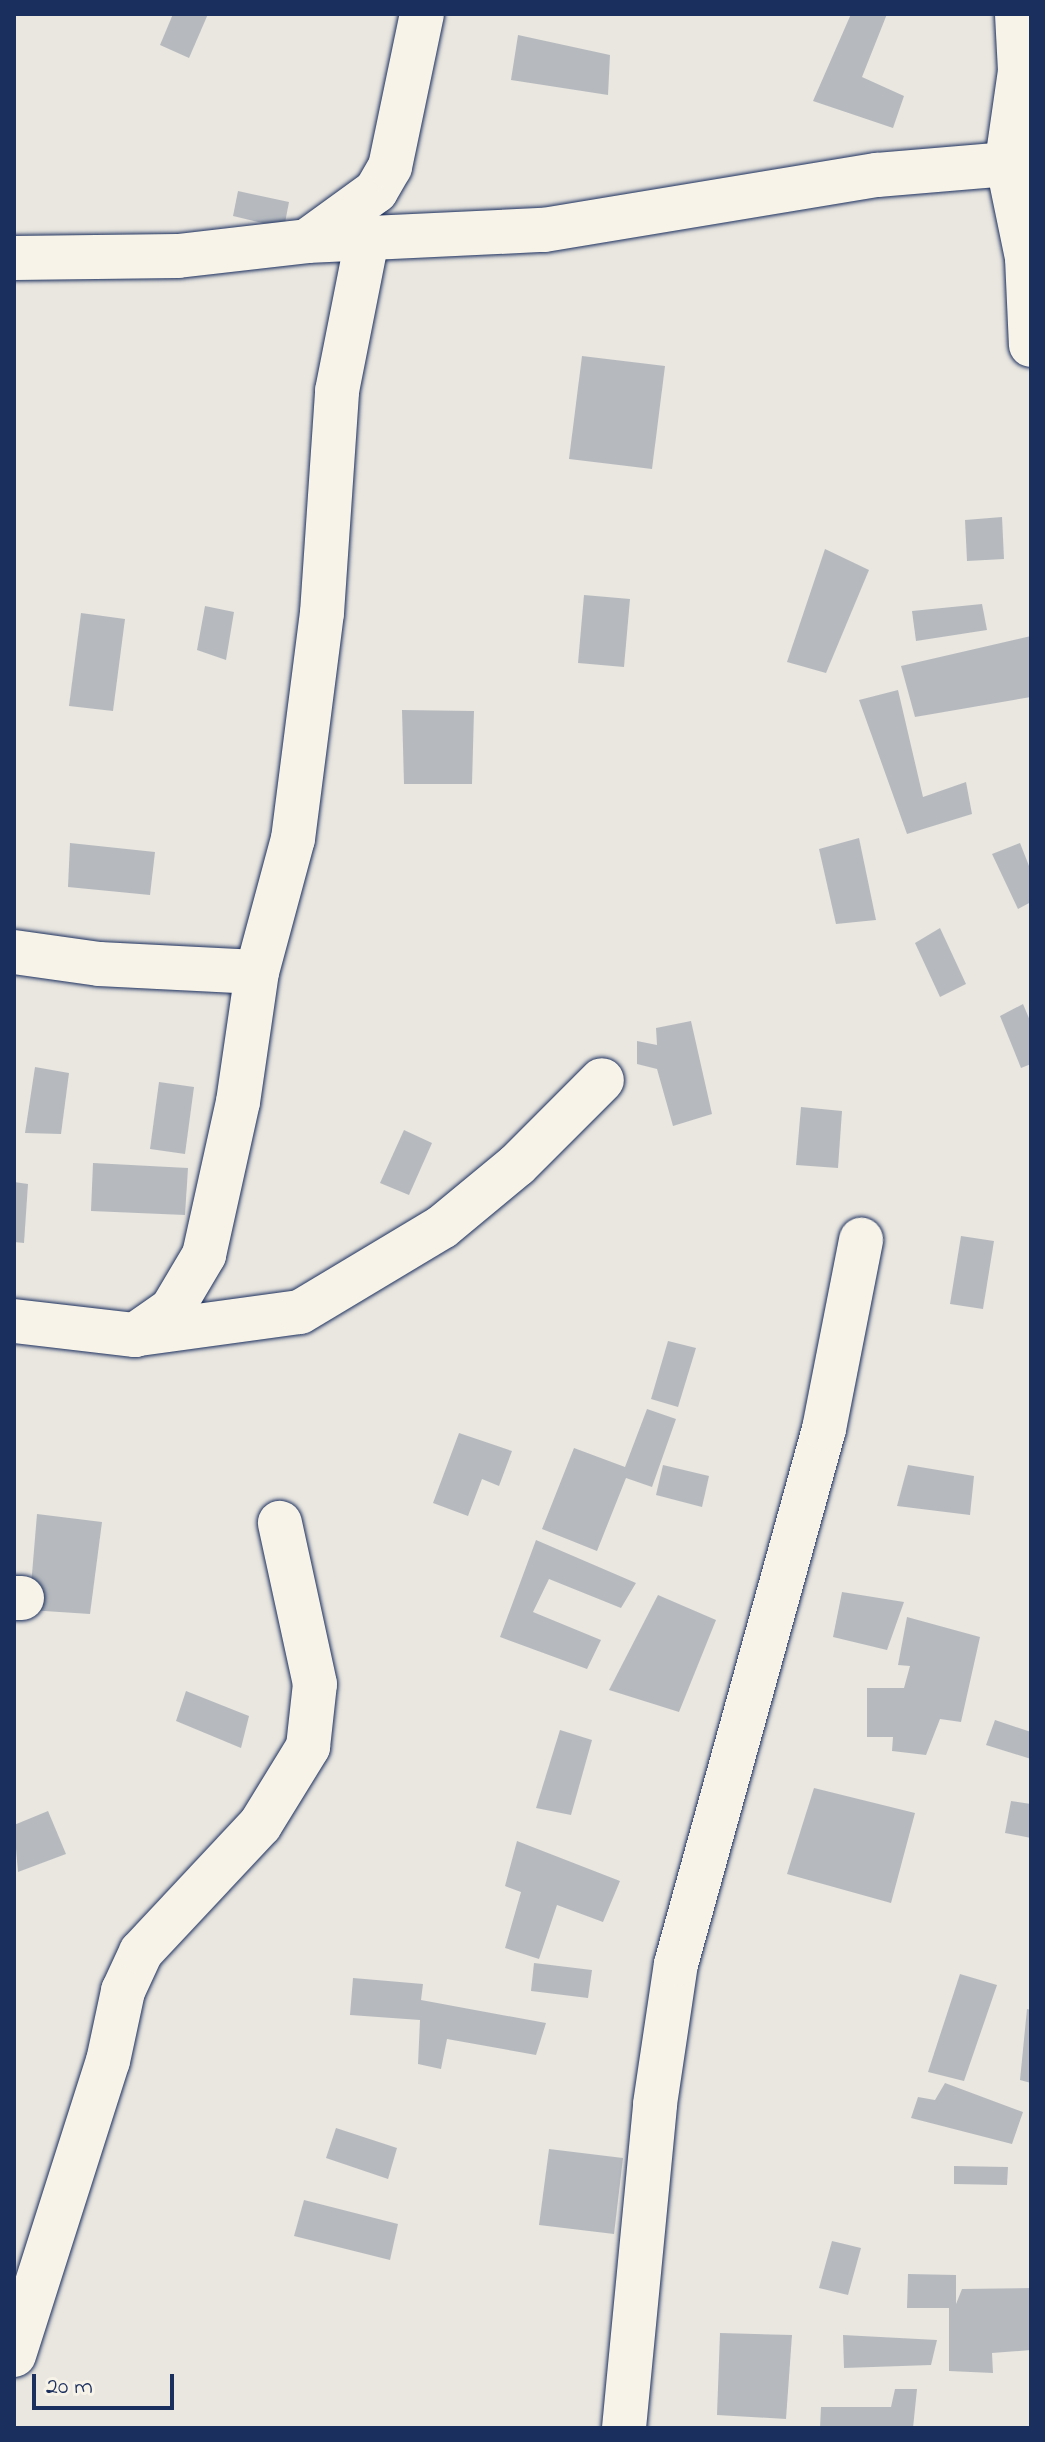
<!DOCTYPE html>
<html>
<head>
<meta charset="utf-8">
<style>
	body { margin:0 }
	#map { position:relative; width:1045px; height:2442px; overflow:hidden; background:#eae7e0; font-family:"Indie Flower",sans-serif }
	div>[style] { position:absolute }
	.building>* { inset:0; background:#b6babf }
	.roads { filter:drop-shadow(0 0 2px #1b2f5e) drop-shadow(0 0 2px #1b2f5e) }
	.minor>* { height:44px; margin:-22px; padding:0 22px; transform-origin:22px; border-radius:22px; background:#f7f3e8 }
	span { translate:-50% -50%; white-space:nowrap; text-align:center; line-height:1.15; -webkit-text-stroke:6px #f7f3e8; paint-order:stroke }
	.frame { position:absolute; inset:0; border:16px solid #1b2f5e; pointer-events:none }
	.scale { position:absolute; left:32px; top:2374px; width:142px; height:36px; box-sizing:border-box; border:4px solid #1b2f5e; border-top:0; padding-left:10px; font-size:24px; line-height:28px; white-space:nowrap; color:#1b2f5e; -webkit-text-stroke:6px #f7f3e8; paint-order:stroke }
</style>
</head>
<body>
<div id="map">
	<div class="building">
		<div style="clip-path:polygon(173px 14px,208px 14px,189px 58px,160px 45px)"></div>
		<div style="clip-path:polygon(851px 14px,887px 14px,862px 77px,904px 96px,893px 128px,813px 101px)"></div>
		<div style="clip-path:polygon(518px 35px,610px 55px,608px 95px,511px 80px)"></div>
		<div style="clip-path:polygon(238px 191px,289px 202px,284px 228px,233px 216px)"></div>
		<div style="clip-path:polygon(582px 356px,665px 366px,652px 469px,569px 459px)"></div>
		<div style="clip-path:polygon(1002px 517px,1004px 559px,967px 561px,965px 520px)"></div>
		<div style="clip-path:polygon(825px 549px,869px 570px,826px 673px,787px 662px)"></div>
		<div style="clip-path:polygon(584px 595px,630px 599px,624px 667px,578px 663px)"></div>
		<div style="clip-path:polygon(982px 604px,987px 630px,916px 641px,912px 611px)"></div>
		<div style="clip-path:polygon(205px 606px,234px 612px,226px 660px,197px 650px)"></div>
		<div style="clip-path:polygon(81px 613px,125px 619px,113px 711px,69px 706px)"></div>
		<div style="clip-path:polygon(1031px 636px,1031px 697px,915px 717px,901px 666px)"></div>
		<div style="clip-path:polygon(898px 690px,923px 797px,966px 782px,972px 814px,907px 834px,859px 700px)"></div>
		<div style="clip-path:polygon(402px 710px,474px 711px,472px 784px,404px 784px)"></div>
		<div style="clip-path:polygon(859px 838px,876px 920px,836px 924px,819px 849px)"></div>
		<div style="clip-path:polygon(70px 843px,155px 852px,150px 895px,68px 887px)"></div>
		<div style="clip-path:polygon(1020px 843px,1031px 871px,1031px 902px,1018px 909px,992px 854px)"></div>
		<div style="clip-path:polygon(940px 928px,966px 984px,940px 997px,915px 943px)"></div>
		<div style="clip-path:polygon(1023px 1004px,1031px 1023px,1031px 1064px,1021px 1068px,1000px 1016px)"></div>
		<div style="clip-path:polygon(691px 1021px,712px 1114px,673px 1126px,657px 1069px,637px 1064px,637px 1041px,657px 1045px,656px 1028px)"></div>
		<div style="clip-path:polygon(35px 1067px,69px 1073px,61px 1134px,25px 1133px)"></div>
		<div style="clip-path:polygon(159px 1082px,194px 1087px,185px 1154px,150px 1149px)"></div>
		<div style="clip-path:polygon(801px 1107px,842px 1111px,838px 1168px,796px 1165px)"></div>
		<div style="clip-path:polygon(404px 1130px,432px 1143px,409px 1195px,380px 1183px)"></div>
		<div style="clip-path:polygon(93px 1163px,188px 1168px,185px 1215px,91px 1211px)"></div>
		<div style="clip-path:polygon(14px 1182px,28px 1184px,24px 1243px,14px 1242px)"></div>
		<div style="clip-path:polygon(961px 1236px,994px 1241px,983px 1309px,950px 1304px)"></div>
		<div style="clip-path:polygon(668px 1341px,696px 1348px,678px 1407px,651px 1399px)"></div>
		<div style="clip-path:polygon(647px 1409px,676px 1419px,652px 1487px,626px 1478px,597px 1551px,542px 1529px,574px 1448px,625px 1467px)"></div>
		<div style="clip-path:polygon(459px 1433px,512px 1451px,499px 1486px,482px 1479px,468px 1516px,433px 1503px)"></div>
		<div style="clip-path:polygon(663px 1465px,709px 1476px,702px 1507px,656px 1495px)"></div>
		<div style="clip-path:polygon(908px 1465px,974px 1476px,970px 1515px,897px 1506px)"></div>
		<div style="clip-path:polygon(37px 1514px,102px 1522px,90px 1614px,29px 1610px)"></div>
		<div style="clip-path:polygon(536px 1540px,636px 1583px,621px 1608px,549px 1579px,533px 1612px,601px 1640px,587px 1669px,500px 1637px)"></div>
		<div style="clip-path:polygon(842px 1592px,904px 1602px,887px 1650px,833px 1637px)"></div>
		<div style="clip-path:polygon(658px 1595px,716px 1620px,679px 1712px,609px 1690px)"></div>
		<div style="clip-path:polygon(907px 1617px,980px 1637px,961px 1722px,940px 1719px,926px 1755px,892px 1751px,893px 1737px,867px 1737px,867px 1688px,904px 1688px,910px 1666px,898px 1665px)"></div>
		<div style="clip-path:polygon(186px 1691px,249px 1716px,241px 1748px,176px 1721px)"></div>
		<div style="clip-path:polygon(995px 1720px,1031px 1732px,1031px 1759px,986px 1745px)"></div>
		<div style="clip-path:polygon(560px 1730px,592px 1740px,571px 1815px,536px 1808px)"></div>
		<div style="clip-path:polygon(814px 1788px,915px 1813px,891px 1903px,787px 1874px)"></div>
		<div style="clip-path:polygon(1011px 1801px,1031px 1804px,1031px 1838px,1005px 1833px)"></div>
		<div style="clip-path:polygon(48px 1811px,66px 1854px,18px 1872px,14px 1825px)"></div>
		<div style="clip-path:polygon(517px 1841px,620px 1881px,603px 1922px,557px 1905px,539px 1959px,505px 1948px,521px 1892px,505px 1886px)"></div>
		<div style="clip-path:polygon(534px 1963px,592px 1970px,588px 1998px,531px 1991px)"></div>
		<div style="clip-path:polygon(960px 1974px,997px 1985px,964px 2081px,928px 2072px)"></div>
		<div style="clip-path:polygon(353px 1978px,423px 1984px,421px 2000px,546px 2023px,536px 2055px,447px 2039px,441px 2069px,418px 2064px,420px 2020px,350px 2015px)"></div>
		<div style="clip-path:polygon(1027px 2009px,1031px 2010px,1031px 2083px,1020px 2080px)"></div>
		<div style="clip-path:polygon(945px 2083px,1023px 2112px,1012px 2144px,911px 2118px,918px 2097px,935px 2100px)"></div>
		<div style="clip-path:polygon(336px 2128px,397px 2148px,388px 2179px,326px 2158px)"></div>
		<div style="clip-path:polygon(549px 2149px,623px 2158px,614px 2234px,539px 2225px)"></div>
		<div style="clip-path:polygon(954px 2166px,1008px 2167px,1007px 2185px,954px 2184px)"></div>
		<div style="clip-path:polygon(304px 2200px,398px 2224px,390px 2260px,294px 2236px)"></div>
		<div style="clip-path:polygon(832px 2241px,861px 2248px,848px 2295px,819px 2288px)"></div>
		<div style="clip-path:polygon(908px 2274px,956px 2275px,956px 2304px,962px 2289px,1031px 2288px,1031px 2350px,992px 2353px,993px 2373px,949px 2371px,949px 2308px,907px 2308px)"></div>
		<div style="clip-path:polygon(720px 2333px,792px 2335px,786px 2419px,717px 2415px)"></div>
		<div style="clip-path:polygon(843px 2335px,937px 2340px,931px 2365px,844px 2368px)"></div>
		<div style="clip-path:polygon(895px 2389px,917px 2389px,913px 2428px,820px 2428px,821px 2407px,891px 2407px)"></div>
	</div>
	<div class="roads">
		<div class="minor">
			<div style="left:1017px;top:14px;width:57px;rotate:87deg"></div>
			<div style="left:1020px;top:71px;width:91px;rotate:98.2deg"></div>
			<div style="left:1007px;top:161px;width:99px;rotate:78.3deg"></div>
			<div style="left:1027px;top:258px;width:87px;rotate:87.4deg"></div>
			<div style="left:307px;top:241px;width:85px;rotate:-35.9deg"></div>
			<div style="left:376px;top:191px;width:28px;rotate:-60deg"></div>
			<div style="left:390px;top:167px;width:156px;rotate:-78.2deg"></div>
			<div style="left:14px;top:258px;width:164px;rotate:-0.7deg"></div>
			<div style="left:178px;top:256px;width:130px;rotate:-6.6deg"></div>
			<div style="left:307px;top:241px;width:237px;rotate:-2.7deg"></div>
			<div style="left:544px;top:230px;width:338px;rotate:-9.4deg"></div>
			<div style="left:877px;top:175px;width:155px;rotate:-4.8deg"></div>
			<div style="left:14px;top:952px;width:86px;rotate:8deg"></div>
			<div style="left:99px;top:964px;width:158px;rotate:2.9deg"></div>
			<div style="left:14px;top:1321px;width:122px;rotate:6.6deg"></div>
			<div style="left:135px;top:1335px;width:45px;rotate:-35.1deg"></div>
			<div style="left:172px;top:1309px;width:63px;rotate:-59.3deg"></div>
			<div style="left:204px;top:1255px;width:157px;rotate:-77.5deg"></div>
			<div style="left:238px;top:1102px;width:131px;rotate:-81.7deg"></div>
			<div style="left:257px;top:972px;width:138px;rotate:-74.9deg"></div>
			<div style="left:293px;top:839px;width:228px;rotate:-82.7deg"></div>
			<div style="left:322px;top:613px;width:223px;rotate:-86.1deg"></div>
			<div style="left:337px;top:391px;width:154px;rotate:-78.8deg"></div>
			<div style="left:139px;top:1334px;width:162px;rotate:-7.8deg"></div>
			<div style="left:300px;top:1312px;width:165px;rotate:-30.9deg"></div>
			<div style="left:442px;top:1227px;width:97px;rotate:-39.6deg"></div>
			<div style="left:517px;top:1165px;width:120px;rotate:-45deg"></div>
			<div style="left:14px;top:1598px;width:8px"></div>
			<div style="left:14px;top:2355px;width:309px;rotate:-72.3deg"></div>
			<div style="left:108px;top:2061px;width:72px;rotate:-77.9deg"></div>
			<div style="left:123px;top:1991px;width:43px;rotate:-65.2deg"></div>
			<div style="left:141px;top:1952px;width:174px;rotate:-46.9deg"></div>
			<div style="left:260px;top:1825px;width:92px;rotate:-58.4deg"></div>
			<div style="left:308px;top:1747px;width:63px;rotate:-83.7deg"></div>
			<div style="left:315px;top:1684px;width:165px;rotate:-102.3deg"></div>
			<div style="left:624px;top:2428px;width:325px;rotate:-84.5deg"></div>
			<div style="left:655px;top:2104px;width:142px;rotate:-81.5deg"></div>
			<div style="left:676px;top:1964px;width:555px;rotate:-74.54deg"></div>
			<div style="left:824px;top:1429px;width:193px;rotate:-78.9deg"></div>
		</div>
	</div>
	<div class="frame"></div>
	<div class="scale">20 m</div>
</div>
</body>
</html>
